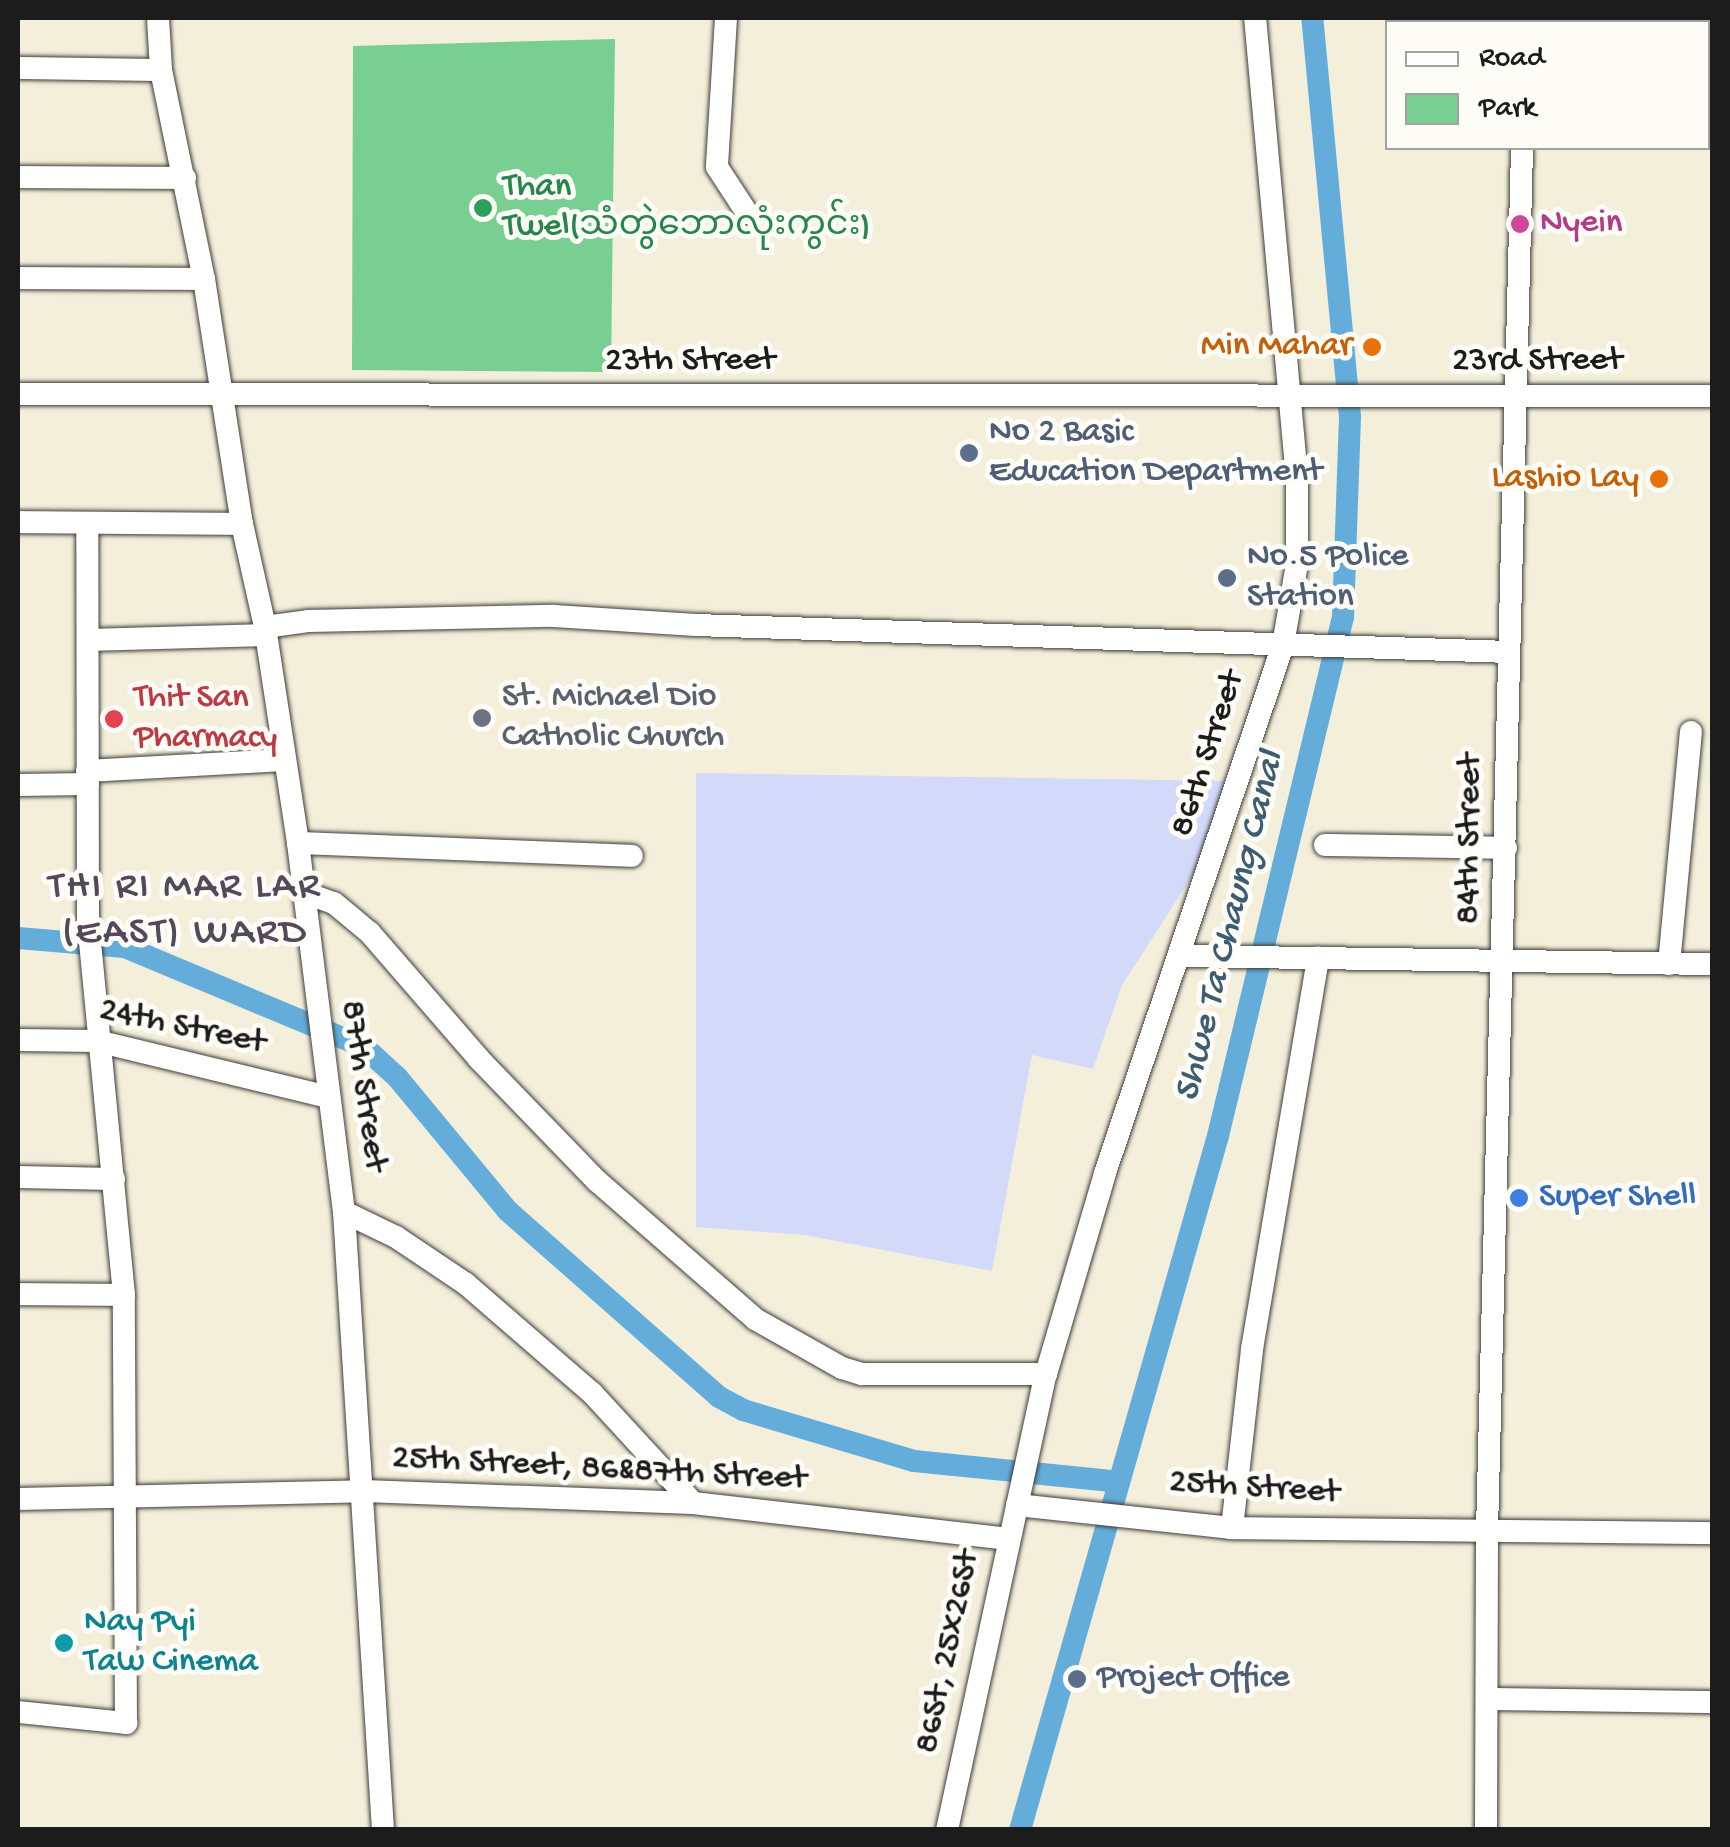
<!DOCTYPE html>
<html>
<head>
<meta charset="utf-8">
<style>
	body { margin:0 }
	#map { position:relative; width:1730px; height:1847px; overflow:hidden; background:#f4efdb; font-family:"Gochi Hand","Noto Sans Myanmar",sans-serif }
	div>[style] { position:absolute }
	.built>* { inset:0; background:#d3d9f9 }
	.green>* { inset:0; background:#79ce91 }
	.canal>* { height:22px; margin:-11px; padding:0 11px; transform-origin:11px; border-radius:11px; background:#64addb }
	.roads { filter:drop-shadow(0 0 2px #3c3c39) drop-shadow(0 0 2px #3c3c39) }
	.minor>* { height:22px; margin:-11px; padding:0 11px; transform-origin:11px; border-radius:11px; background:#fff }
	.dots>* { width:28px; height:28px; translate:-50% -50%; box-sizing:border-box; border:5px solid #fdfcf7; border-radius:50% }
	span { translate:-50% -50%; white-space:nowrap; text-align:center; line-height:1.15; -webkit-text-stroke:10px #fdfcf7; paint-order:stroke }
	.leisure-label { font-size:35px; color:#27864d }
	.left { translate:0 -50%; text-align:left }
	.hotel-label { font-size:35px; color:#b23c85 }
	.food-label { font-size:35px; color:#c56008 }
	.right { translate:-100% -50%; text-align:right }
	.street-label { font-size:35px; color:#1c1c1c }
	.service-label { font-size:35px; color:#4e5e75 }
	.worship-label { font-size:35px; color:#5b616d }
	.health-label { font-size:35px; color:#be3a42 }
	.shop-label { font-size:35px; color:#366cbe }
	.culture-label { font-size:35px; color:#0d838f }
	.water-label { font-size:38px; color:#3c5d72; font-style:italic }
	.quarter-label { font-size:40px; color:#554859; letter-spacing:2.5px }
	.frame { position:absolute; inset:0; border:20px solid #1c1c1c; pointer-events:none }
	.legend { position:absolute; left:1385px; top:20px; width:325px; height:130px; box-sizing:border-box; background:#fdfcf7; border:2px solid #a3a29f; margin:0; padding:12px 18px; list-style:none; font-size:30px; color:#1c1c1c }
	.legend li { display:flex; align-items:center; gap:20px; height:50px }
	.legend b { width:50px; border:2px solid #a3a29f }
</style>
</head>
<body>
<div id="map">
	<div class="built">
		<div style="clip-path:polygon(696px 773px,1228px 781px,1215px 841px,1122px 985px,1093px 1069px,1032px 1055px,992px 1271px,805px 1235px,696px 1227px)"></div>
	</div>
	<div class="green">
		<div style="clip-path:polygon(615px 39px,611px 372px,352px 370px,353px 46px)"></div>
	</div>
	<div class="canal">
		<div style="left:18px;top:938px;width:107px;rotate:4.8deg"></div>
		<div style="left:125px;top:947px;width:259px;rotate:22.7deg"></div>
		<div style="left:364px;top:1047px;width:45px;rotate:42.3deg"></div>
		<div style="left:397px;top:1077px;width:174px;rotate:50.4deg"></div>
		<div style="left:508px;top:1211px;width:281px;rotate:41.4deg"></div>
		<div style="left:719px;top:1397px;width:27px;rotate:28deg"></div>
		<div style="left:743px;top:1410px;width:178px;rotate:16.6deg"></div>
		<div style="left:914px;top:1461px;width:206px;rotate:5.8deg"></div>
		<div style="left:1020px;top:1830px;width:722px;rotate:-74.08deg"></div>
		<div style="left:1218px;top:1136px;width:534px;rotate:-76.46deg"></div>
		<div style="left:1343px;top:617px;width:200px;rotate:-88deg"></div>
		<div style="left:1350px;top:417px;width:401px;rotate:-95.4deg"></div>
	</div>
	<div class="roads">
		<div class="minor">
			<div style="left:158px;top:18px;width:52px;rotate:86.7deg"></div>
			<div style="left:161px;top:70px;width:213px;rotate:78.4deg"></div>
			<div style="left:204px;top:279px;width:248px;rotate:81.2deg"></div>
			<div style="left:242px;top:524px;width:106px;rotate:77.4deg"></div>
			<div style="left:265px;top:627px;width:219px;rotate:81.3deg"></div>
			<div style="left:298px;top:843px;width:372px;rotate:82.9deg"></div>
			<div style="left:344px;top:1212px;width:619px;rotate:86.39deg"></div>
			<div style="left:726px;top:18px;width:149px;rotate:93.5deg"></div>
			<div style="left:717px;top:167px;width:55px;rotate:56.9deg"></div>
			<div style="left:1524px;top:22px;width:4px;rotate:-90deg"></div>
			<div style="left:18px;top:68px;width:143px;rotate:0.8deg"></div>
			<div style="left:18px;top:177px;width:167px;rotate:0.3deg"></div>
			<div style="left:18px;top:278px;width:186px;rotate:0.3deg"></div>
			<div style="left:18px;top:394px;width:1694px;rotate:0.07deg"></div>
			<div style="left:18px;top:522px;width:224px;rotate:0.5deg"></div>
			<div style="left:265px;top:627px;width:43px;rotate:-7.9deg"></div>
			<div style="left:308px;top:621px;width:246px;rotate:-1.2deg"></div>
			<div style="left:554px;top:616px;width:142px;rotate:3.6deg"></div>
			<div style="left:696px;top:625px;width:812px;rotate:1.9deg"></div>
			<div style="left:89px;top:640px;width:177px;rotate:-1.6deg"></div>
			<div style="left:87px;top:771px;width:197px;rotate:-3.2deg"></div>
			<div style="left:18px;top:785px;width:70px;rotate:-0.8deg"></div>
			<div style="left:298px;top:843px;width:334px;rotate:2.2deg"></div>
			<div style="left:1325px;top:845px;width:181px;rotate:0.9deg"></div>
			<div style="left:303px;top:892px;width:33px;rotate:20deg"></div>
			<div style="left:334px;top:903px;width:47px;rotate:39.8deg"></div>
			<div style="left:370px;top:933px;width:167px;rotate:49.1deg"></div>
			<div style="left:479px;top:1059px;width:170px;rotate:46deg"></div>
			<div style="left:597px;top:1181px;width:210px;rotate:41.1deg"></div>
			<div style="left:755px;top:1319px;width:100px;rotate:29.4deg"></div>
			<div style="left:842px;top:1368px;width:21px;rotate:17deg"></div>
			<div style="left:862px;top:1374px;width:184px"></div>
			<div style="left:1179px;top:956px;width:533px;rotate:0.86deg"></div>
			<div style="left:1669px;top:964px;width:233px;rotate:-84.6deg"></div>
			<div style="left:18px;top:1040px;width:79px;rotate:0.7deg"></div>
			<div style="left:97px;top:1041px;width:239px;rotate:13.6deg"></div>
			<div style="left:18px;top:1177px;width:96px;rotate:1.2deg"></div>
			<div style="left:344px;top:1212px;width:58px;rotate:25.7deg"></div>
			<div style="left:396px;top:1237px;width:84px;rotate:33.9deg"></div>
			<div style="left:466px;top:1284px;width:167px;rotate:40.9deg"></div>
			<div style="left:592px;top:1393px;width:149px;rotate:47.4deg"></div>
			<div style="left:18px;top:1294px;width:106px;rotate:0.5deg"></div>
			<div style="left:18px;top:1499px;width:346px;rotate:-1.3deg"></div>
			<div style="left:364px;top:1491px;width:329px;rotate:2.1deg"></div>
			<div style="left:693px;top:1503px;width:318px;rotate:6.5deg"></div>
			<div style="left:1017px;top:1505px;width:216px;rotate:6.1deg"></div>
			<div style="left:1232px;top:1528px;width:480px;rotate:0.6deg"></div>
			<div style="left:1232px;top:1528px;width:180px;rotate:-83.6deg"></div>
			<div style="left:1252px;top:1349px;width:397px;rotate:-80.4deg"></div>
			<div style="left:1487px;top:1699px;width:225px;rotate:0.8deg"></div>
			<div style="left:18px;top:1712px;width:109px;rotate:5.8deg"></div>
			<div style="left:126px;top:1723px;width:428px;rotate:-90.3deg"></div>
			<div style="left:124px;top:1295px;width:373px;rotate:-95.5deg"></div>
			<div style="left:88px;top:924px;width:401px;rotate:-90.1deg"></div>
			<div style="left:947px;top:1830px;width:467px;rotate:-77.8deg"></div>
			<div style="left:1046px;top:1374px;width:209px;rotate:-73.6deg"></div>
			<div style="left:1105px;top:1173px;width:557px;rotate:-71.37deg"></div>
			<div style="left:1283px;top:645px;width:82px;rotate:-80.2deg"></div>
			<div style="left:1297px;top:564px;width:86px;rotate:-90deg"></div>
			<div style="left:1297px;top:478px;width:462px;rotate:-95.2deg"></div>
			<div style="left:1486px;top:1830px;width:298px;rotate:-89.8deg"></div>
			<div style="left:1487px;top:1532px;width:1384px;rotate:-88.55deg"></div>
		</div>
	</div>
	<div class="dots">
		<div style="left:483px;top:208px;background:#2e9e5b"></div>
		<div style="left:1520px;top:224px;background:#d1479c"></div>
		<div style="left:1372px;top:347px;background:#e8710a"></div>
		<div style="left:969px;top:453px;background:#5c6f8a"></div>
		<div style="left:1659px;top:479px;background:#e8710a"></div>
		<div style="left:1227px;top:578px;background:#5c6f8a"></div>
		<div style="left:482px;top:718px;background:#6b7280"></div>
		<div style="left:114px;top:719px;background:#e0444e"></div>
		<div style="left:1519px;top:1198px;background:#3f7fe0"></div>
		<div style="left:64px;top:1643px;background:#0f9aa8"></div>
		<div style="left:1077px;top:1679px;background:#5c6f8a"></div>
	</div>
	<div class="leisure-label">
		<span class="left" style="left:503px;top:208px">Than<br>Twel(သံတွဲဘောလုံးကွင်း)</span>
	</div>
	<div class="hotel-label">
		<span class="left" style="left:1540px;top:224px">Nyein</span>
	</div>
	<div class="food-label">
		<span class="right" style="left:1352px;top:347px">Min Mahar</span>
		<span class="right" style="left:1639px;top:479px">Lashio Lay</span>
	</div>
	<div class="street-label">
		<span style="left:690px;top:362px">23th Street</span>
		<span style="left:1537px;top:362px">23rd Street</span>
		<span style="left:1209px;top:754px;rotate:-72deg">86th Street</span>
		<span style="left:1471px;top:839px;rotate:-89deg">84th Street</span>
		<span style="left:182px;top:1028px;rotate:12deg">24th Street</span>
		<span style="left:362px;top:1086px;rotate:82deg">87th Street</span>
		<span style="left:599px;top:1470px;rotate:3deg">25th Street, 86&amp;87th Street</span>
		<span style="left:1254px;top:1489px;rotate:4deg">25th Street</span>
		<span style="left:949px;top:1652px;rotate:-78deg">86St, 25x26St</span>
	</div>
	<div class="service-label">
		<span class="left" style="left:989px;top:453px">No 2 Basic<br>Education Department</span>
		<span class="left" style="left:1247px;top:578px">No.5 Police<br>Station</span>
		<span class="left" style="left:1097px;top:1679px">Project Office</span>
	</div>
	<div class="worship-label">
		<span class="left" style="left:502px;top:718px">St. Michael Dio<br>Catholic Church</span>
	</div>
	<div class="health-label">
		<span class="left" style="left:134px;top:719px">Thit San<br>Pharmacy</span>
	</div>
	<div class="shop-label">
		<span class="left" style="left:1539px;top:1198px">Super Shell</span>
	</div>
	<div class="culture-label">
		<span class="left" style="left:84px;top:1643px">Nay Pyi<br>Taw Cinema</span>
	</div>
	<div class="water-label">
		<span style="left:1232px;top:927px;rotate:-76deg">Shwe Ta Chaung Canal</span>
	</div>
	<div class="quarter-label">
		<span style="left:185px;top:911px">THI RI MAR LAR<br>(EAST) WARD</span>
	</div>
	<div class="frame"></div>
	<ul class="legend">
	<li><b style="height:12px;background:#fff"></b>Road</li>
	<li><b style="height:28px;background:#79ce91"></b>Park</li>
	</ul>
</div>
</body>
</html>
